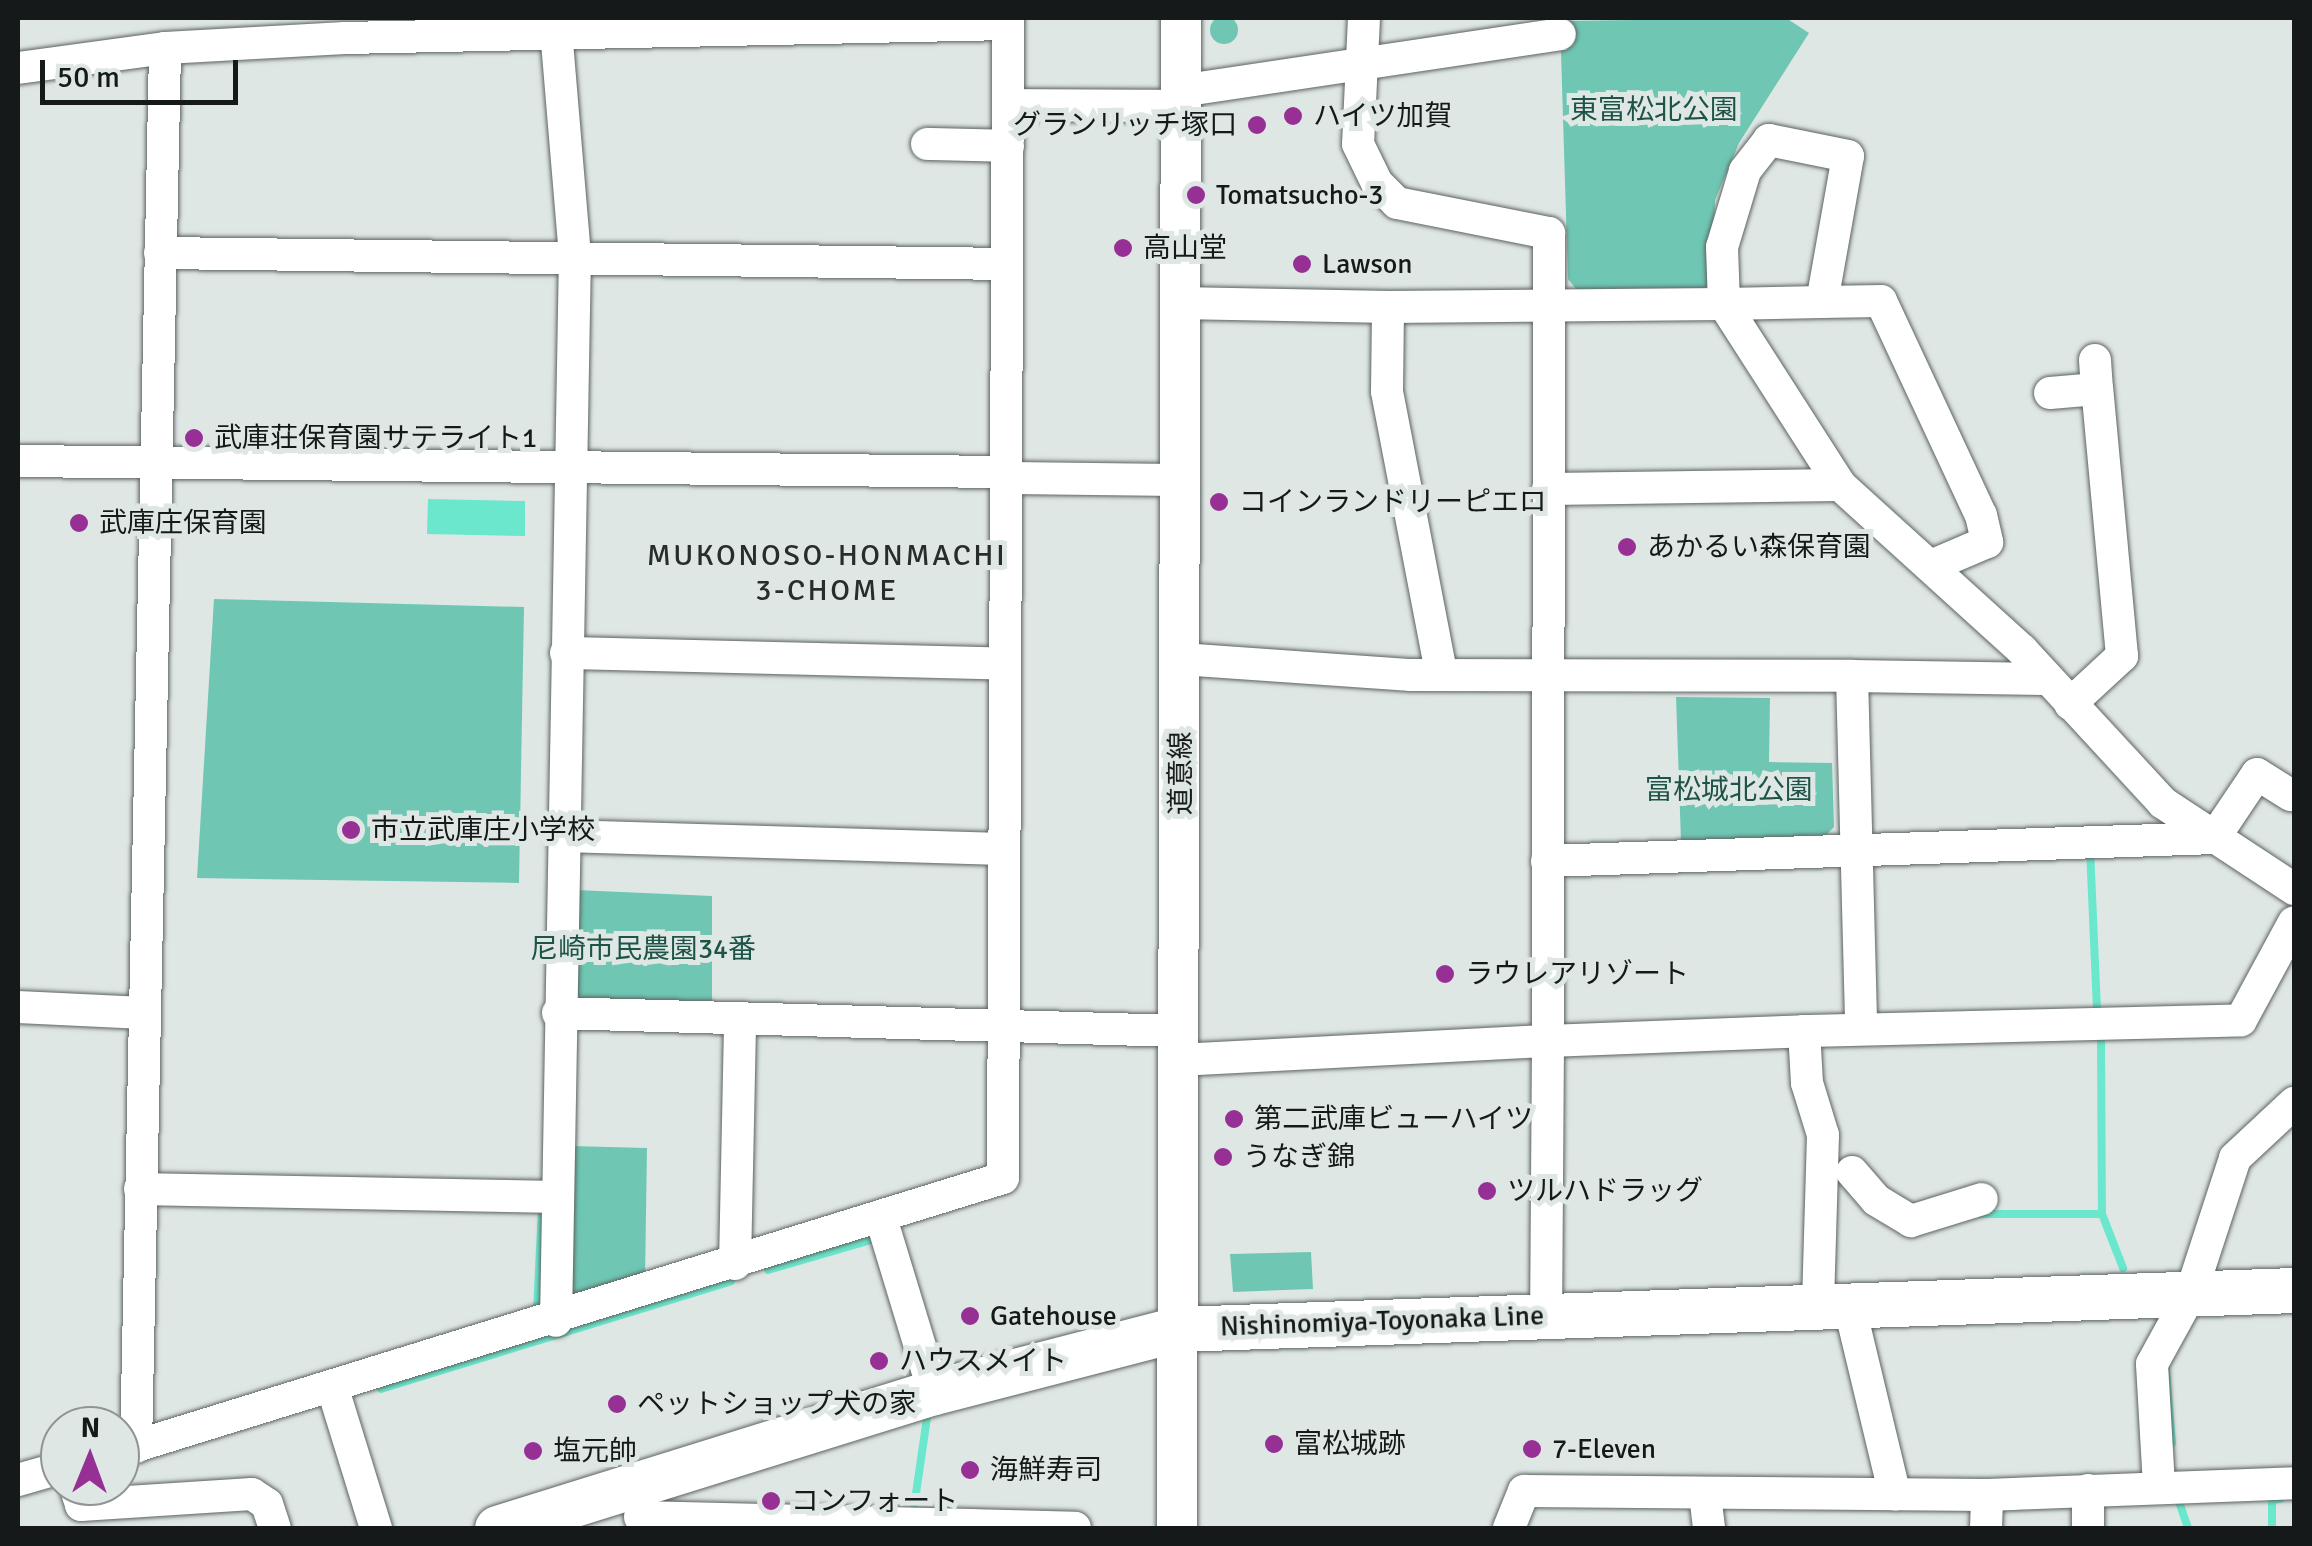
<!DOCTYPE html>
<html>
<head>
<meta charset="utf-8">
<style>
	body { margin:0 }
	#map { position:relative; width:2312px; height:1546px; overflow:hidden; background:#dfe7e5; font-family:Signika,"Noto Sans JP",sans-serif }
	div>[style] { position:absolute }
	.green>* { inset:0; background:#6fc7b3 }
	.round { border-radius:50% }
	.water>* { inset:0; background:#6ae7cc }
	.stream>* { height:8px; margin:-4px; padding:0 4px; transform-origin:4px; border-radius:4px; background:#6ae7cc }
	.roads { filter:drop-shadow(0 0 2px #5c6361) drop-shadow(0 0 2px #5c6361) }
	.minor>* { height:32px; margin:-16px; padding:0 16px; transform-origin:16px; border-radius:16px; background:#fff }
	.tertiary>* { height:40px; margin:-20px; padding:0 20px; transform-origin:20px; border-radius:20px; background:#fff }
	.secondary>* { height:45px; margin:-22.5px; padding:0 22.5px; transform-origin:22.5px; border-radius:22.5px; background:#fff }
	.dots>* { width:28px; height:28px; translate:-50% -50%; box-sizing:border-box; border:5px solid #dfe7e5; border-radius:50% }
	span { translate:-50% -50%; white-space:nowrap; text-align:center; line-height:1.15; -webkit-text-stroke:10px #dfe7e5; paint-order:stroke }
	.park-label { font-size:28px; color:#1e5448 }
	.poi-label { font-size:28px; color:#161919 }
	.left { translate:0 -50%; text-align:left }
	.right { translate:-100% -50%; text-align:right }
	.street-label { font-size:28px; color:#161919 }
	.neighbourhood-label { font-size:30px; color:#272d2c; letter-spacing:2.5px }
	.frame { position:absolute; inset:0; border:20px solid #161919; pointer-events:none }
	.north { position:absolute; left:40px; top:1406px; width:100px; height:100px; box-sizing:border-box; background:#dfe7e5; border:2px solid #8f9593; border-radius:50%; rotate:1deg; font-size:28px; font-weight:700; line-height:40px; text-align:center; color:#161919 }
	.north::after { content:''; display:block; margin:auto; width:35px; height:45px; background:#973094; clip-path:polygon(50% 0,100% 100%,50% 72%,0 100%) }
	.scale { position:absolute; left:40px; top:60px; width:198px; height:45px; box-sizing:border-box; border:5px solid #161919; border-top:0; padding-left:12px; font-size:30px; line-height:35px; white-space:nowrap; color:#161919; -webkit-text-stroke:8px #dfe7e5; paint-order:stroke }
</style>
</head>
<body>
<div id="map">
	<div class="green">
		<div class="round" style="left:1210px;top:16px;width:28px;height:28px"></div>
		<div style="clip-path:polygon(1786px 18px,1809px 33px,1739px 143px,1715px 200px,1713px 281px,1704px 288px,1576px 289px,1568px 279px,1560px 21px)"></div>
		<div style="clip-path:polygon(214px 599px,524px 607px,519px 883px,197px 878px)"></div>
		<div style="clip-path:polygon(1676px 697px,1770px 698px,1769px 762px,1832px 763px,1834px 827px,1826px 835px,1681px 841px)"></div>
		<div style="clip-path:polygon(576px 890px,712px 896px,712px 1008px,587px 1004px,573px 990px)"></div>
		<div style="clip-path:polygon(570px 1146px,647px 1148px,645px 1280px,580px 1299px,567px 1290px)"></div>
		<div style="clip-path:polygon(1311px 1252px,1313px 1289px,1233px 1292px,1230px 1254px)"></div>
	</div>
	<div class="water">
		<div style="clip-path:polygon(428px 499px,525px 501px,525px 536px,427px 534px)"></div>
	</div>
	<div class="stream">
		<div style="left:2090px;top:849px;width:163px;rotate:87.5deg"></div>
		<div style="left:2101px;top:1037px;width:177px;rotate:89.7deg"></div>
		<div style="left:1981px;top:1214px;width:121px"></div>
		<div style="left:2102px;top:1214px;width:58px;rotate:68.7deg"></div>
		<div style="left:768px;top:1270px;width:111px;rotate:-16.2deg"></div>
		<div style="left:537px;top:1310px;width:103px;rotate:-87.2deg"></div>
		<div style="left:2165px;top:1358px;width:85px;rotate:85.3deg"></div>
		<div style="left:381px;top:1389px;width:366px;rotate:-17.1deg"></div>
		<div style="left:2177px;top:1496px;width:34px;rotate:71deg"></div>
		<div style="left:913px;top:1514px;width:97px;rotate:-81.7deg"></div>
		<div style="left:2272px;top:1528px;width:28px;rotate:-90deg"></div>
		<div style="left:2272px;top:1500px;width:8px;rotate:-7deg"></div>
	</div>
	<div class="roads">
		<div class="minor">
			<div style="left:555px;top:18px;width:237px;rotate:85.2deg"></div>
			<div style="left:575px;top:254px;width:1067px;rotate:91.02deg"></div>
			<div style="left:1364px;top:18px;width:126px;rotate:92.7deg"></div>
			<div style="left:1358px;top:144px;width:43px;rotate:64deg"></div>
			<div style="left:1377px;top:183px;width:28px;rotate:45deg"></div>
			<div style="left:1397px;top:203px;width:155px;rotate:11.2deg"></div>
			<div style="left:1549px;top:233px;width:808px;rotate:90.07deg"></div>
			<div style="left:1548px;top:1041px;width:256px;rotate:-2.2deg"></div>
			<div style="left:1804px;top:1031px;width:52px;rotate:86.7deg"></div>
			<div style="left:1807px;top:1083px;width:54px;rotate:72.9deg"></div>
			<div style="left:1823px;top:1135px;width:170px;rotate:91.7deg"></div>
			<div style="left:18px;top:68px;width:148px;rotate:-7.7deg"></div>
			<div style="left:165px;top:48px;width:180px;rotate:-3.2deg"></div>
			<div style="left:345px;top:38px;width:663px;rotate:-1.21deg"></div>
			<div style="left:1180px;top:91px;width:384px;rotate:-8.5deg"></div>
			<div style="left:1008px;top:105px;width:173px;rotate:0.3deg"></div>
			<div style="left:927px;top:144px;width:81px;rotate:1.4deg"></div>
			<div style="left:160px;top:253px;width:847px;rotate:0.74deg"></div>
			<div style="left:1822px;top:302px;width:59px;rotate:-1deg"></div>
			<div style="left:1881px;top:301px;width:236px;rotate:65deg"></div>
			<div style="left:1981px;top:515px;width:28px;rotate:77deg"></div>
			<div style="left:1987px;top:542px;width:61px;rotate:156.8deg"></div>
			<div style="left:1181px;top:303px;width:207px;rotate:1.1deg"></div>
			<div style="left:2050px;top:393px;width:47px;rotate:-4.9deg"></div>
			<div style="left:2097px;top:389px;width:29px;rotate:-94deg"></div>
			<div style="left:18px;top:461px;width:989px;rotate:0.64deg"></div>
			<div style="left:1007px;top:478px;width:173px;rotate:0.7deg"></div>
			<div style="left:1548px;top:489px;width:292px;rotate:-0.8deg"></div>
			<div style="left:1840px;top:485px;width:246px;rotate:42.2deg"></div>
			<div style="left:2022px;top:650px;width:208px;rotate:47.3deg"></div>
			<div style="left:2163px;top:803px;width:157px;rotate:33.3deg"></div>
			<div style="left:566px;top:653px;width:439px;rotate:1.4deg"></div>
			<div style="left:1181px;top:659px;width:231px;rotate:4deg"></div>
			<div style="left:1411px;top:675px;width:441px;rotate:0.1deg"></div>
			<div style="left:1852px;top:676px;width:353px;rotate:88.5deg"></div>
			<div style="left:1441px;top:672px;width:286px;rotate:-100.9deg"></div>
			<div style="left:1387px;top:391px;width:84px;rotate:-89.3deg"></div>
			<div style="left:1388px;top:307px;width:336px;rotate:-0.5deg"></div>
			<div style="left:1724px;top:304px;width:98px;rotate:-1.2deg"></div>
			<div style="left:1822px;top:302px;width:148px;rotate:-79.9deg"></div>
			<div style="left:1848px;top:156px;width:81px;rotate:-168.6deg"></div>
			<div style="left:1769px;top:140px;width:39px;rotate:128deg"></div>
			<div style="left:1745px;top:171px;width:79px;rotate:106.8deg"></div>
			<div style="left:1722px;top:247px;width:57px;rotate:88deg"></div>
			<div style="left:1724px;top:304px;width:215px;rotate:57.3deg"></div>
			<div style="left:1852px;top:676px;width:192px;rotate:0.9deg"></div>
			<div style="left:2070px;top:704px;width:71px;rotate:-42.7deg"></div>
			<div style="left:2122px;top:656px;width:268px;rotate:-95.3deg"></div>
			<div style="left:562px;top:836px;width:442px;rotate:1.7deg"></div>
			<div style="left:1547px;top:861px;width:667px;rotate:-1.97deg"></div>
			<div style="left:2214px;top:838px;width:77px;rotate:-56.1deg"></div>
			<div style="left:2257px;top:774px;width:40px;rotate:32deg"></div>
			<div style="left:18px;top:1007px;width:126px;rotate:2.7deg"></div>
			<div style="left:558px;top:1013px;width:622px;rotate:1.66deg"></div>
			<div style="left:1804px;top:1031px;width:437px;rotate:-1.4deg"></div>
			<div style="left:2241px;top:1020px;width:111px;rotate:-61.6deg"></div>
			<div style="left:1180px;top:1060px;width:368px;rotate:-3deg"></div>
			<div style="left:1548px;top:1041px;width:274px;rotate:90.4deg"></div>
			<div style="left:1852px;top:1172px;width:37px;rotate:49deg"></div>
			<div style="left:1876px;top:1200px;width:41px;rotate:31deg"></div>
			<div style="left:1911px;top:1221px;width:74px;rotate:-17.2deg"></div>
			<div style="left:140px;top:1189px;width:416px;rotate:1.1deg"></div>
			<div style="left:881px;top:1218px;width:182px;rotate:73.1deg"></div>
			<div style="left:735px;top:1264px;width:246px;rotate:-88.8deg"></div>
			<div style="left:1849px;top:1304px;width:196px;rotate:76.5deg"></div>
			<div style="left:332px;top:1386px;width:149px;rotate:72.8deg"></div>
			<div style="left:136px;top:1447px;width:1399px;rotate:-88.81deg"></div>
			<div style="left:120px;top:1451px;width:924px;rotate:-17.18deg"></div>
			<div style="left:1003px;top:1178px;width:1160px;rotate:-89.75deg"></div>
			<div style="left:18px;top:1480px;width:44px;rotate:-15.9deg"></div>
			<div style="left:75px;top:1486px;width:20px;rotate:72deg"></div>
			<div style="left:81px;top:1505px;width:171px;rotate:-3.7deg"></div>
			<div style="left:252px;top:1494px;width:18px;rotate:34deg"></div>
			<div style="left:267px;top:1504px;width:25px;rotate:72deg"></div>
			<div style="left:2159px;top:1486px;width:122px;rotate:-93.3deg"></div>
			<div style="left:2152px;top:1364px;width:81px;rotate:-61.2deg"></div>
			<div style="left:2191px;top:1293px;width:142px;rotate:-71.9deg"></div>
			<div style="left:2235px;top:1158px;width:81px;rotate:-43deg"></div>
			<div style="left:2088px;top:1490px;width:38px;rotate:90deg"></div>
			<div style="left:1705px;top:1495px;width:33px;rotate:83deg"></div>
			<div style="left:640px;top:1517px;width:435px;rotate:1.4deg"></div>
			<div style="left:1509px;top:1528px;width:40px;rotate:-68deg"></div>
			<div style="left:1524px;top:1491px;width:463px;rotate:0.5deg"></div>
			<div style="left:1987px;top:1495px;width:307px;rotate:-2.2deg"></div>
			<div style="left:1986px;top:1528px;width:33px;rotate:-88deg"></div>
		</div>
		<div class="tertiary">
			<div style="left:1177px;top:1528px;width:1510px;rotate:-89.85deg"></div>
		</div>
		<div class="secondary">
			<div style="left:497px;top:1528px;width:458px;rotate:-17.3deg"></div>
			<div style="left:934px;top:1392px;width:252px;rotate:-14.5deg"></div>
			<div style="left:1178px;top:1329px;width:1117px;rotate:-2deg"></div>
		</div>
	</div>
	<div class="dots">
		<div style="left:1293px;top:116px;background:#973094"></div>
		<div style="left:1257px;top:125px;background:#973094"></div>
		<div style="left:1196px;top:195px;background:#973094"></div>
		<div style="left:1123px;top:248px;background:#973094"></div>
		<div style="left:1302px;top:264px;background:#973094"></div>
		<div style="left:194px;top:438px;background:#973094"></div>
		<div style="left:1219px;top:502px;background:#973094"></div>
		<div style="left:79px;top:523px;background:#973094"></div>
		<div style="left:1627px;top:547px;background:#973094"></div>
		<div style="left:351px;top:830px;background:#973094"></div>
		<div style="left:1445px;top:974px;background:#973094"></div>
		<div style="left:1234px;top:1119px;background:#973094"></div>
		<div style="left:1223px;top:1157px;background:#973094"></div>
		<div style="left:1487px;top:1191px;background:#973094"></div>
		<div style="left:970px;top:1316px;background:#973094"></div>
		<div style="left:879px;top:1361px;background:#973094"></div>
		<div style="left:617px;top:1404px;background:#973094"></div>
		<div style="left:1274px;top:1444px;background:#973094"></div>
		<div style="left:1532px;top:1449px;background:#973094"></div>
		<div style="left:533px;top:1451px;background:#973094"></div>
		<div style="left:970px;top:1470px;background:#973094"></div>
		<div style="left:771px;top:1501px;background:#973094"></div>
	</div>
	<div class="park-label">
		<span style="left:1654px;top:110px">東富松北公園</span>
		<span style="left:1729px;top:790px">富松城北公園</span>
		<span style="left:643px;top:949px">尼崎市民農園34番</span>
	</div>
	<div class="poi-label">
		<span class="left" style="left:1313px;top:116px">ハイツ加賀</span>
		<span class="right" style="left:1237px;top:125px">グランリッチ塚口</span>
		<span class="left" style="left:1216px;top:195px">Tomatsucho-3</span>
		<span class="left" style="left:1143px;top:248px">高山堂</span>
		<span class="left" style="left:1322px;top:264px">Lawson</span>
		<span class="left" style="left:214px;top:438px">武庫荘保育園サテライト1</span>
		<span class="left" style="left:1239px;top:502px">コインランドリーピエロ</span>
		<span class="left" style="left:99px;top:523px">武庫庄保育園</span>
		<span class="left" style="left:1647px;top:547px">あかるい森保育園</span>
		<span class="left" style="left:371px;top:830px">市立武庫庄小学校</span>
		<span class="left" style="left:1465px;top:974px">ラウレアリゾート</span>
		<span class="left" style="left:1254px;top:1119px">第二武庫ビューハイツ</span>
		<span class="left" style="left:1243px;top:1157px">うなぎ錦</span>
		<span class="left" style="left:1507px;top:1191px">ツルハドラッグ</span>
		<span class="left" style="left:990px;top:1316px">Gatehouse</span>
		<span class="left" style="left:899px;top:1361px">ハウスメイト</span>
		<span class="left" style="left:637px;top:1404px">ペットショップ犬の家</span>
		<span class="left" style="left:1294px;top:1444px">富松城跡</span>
		<span class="left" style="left:1552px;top:1449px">7-Eleven</span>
		<span class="left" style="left:553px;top:1451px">塩元帥</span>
		<span class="left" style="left:990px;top:1470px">海鮮寿司</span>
		<span class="left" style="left:791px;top:1501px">コンフォート</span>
	</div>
	<div class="street-label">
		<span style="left:1181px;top:773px;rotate:-90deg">道意線</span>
		<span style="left:1382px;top:1321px;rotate:-2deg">Nishinomiya-Toyonaka Line</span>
	</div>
	<div class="neighbourhood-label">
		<span style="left:827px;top:573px">MUKONOSO-HONMACHI<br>3-CHOME</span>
	</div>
	<div class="frame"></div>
	<div class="north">N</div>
	<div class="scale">50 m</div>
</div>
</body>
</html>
